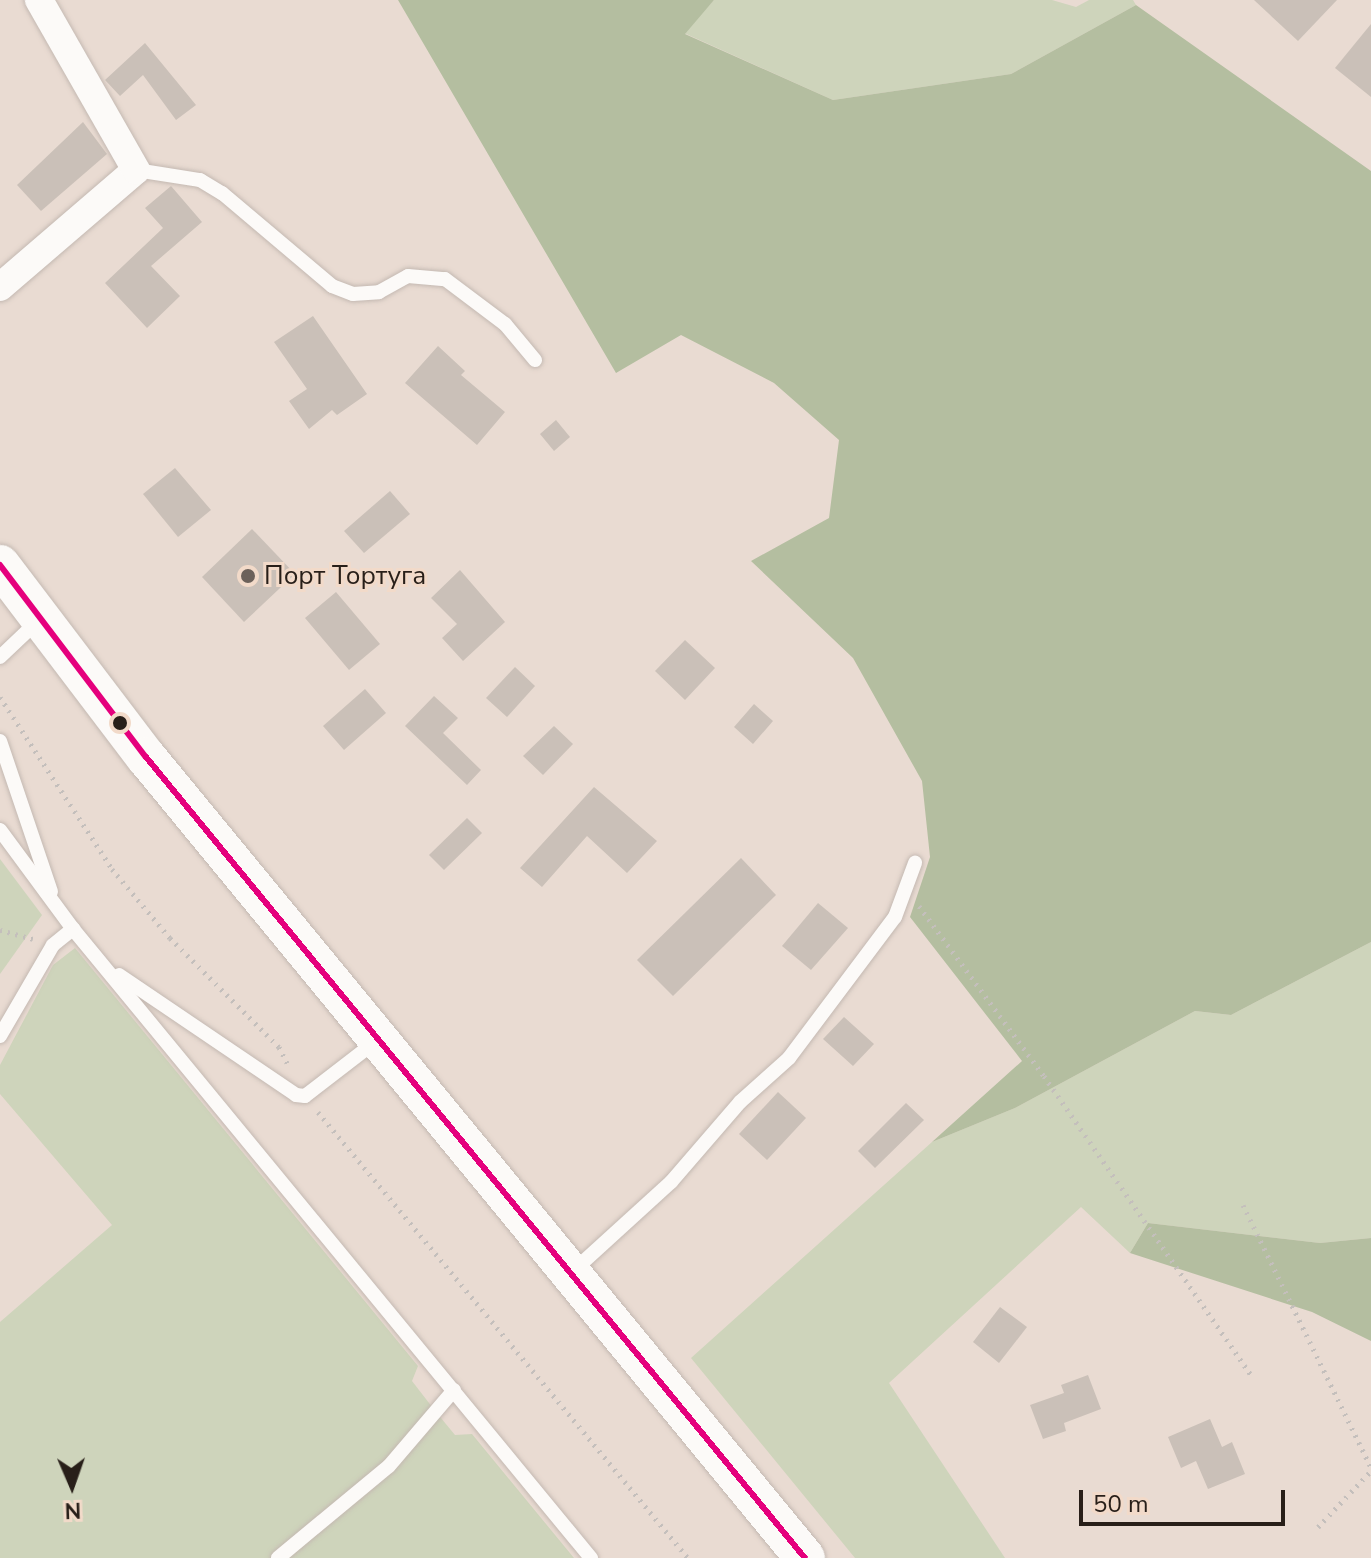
<!DOCTYPE html>
<html>
<head>
<meta charset="utf-8">
<style>
	body { margin:0 }
	#map { position:relative; width:1371px; height:1558px; overflow:hidden; background:#e9dbd2; font-family:"Nunito Sans",sans-serif }
	div>[style] { position:absolute }
	.green>* { inset:0; background:#ced4bb }
	.forest>* { inset:0; background:#b4bea0 }
	.building>* { inset:0; background:#cac0b8 }
	.path>* { height:5px; margin-top:-2.5px; transform-origin:0; background:repeating-linear-gradient(90deg,#c4bfbc 0 2px,transparent 0 8px) }
	.roads { filter:drop-shadow(0 0 2px #c4b9b2) drop-shadow(0 0 2px #c4b9b2) }
	.lane>* { height:14px; margin:-7px; padding:0 7px; transform-origin:7px; border-radius:7px; background:#fcfaf8 }
	.street>* { height:28px; margin:-14px; padding:0 14px; transform-origin:14px; border-radius:14px; background:#fcfaf8 }
	.secondary>* { height:40px; margin:-20px; padding:0 20px; transform-origin:20px; border-radius:20px; background:#fcfaf8 }
	.bus-1>* { height:6px; margin:-3px; padding:0 3px; transform-origin:3px; border-radius:3px; background:#e5007d }
	.dots>* { width:22px; height:22px; translate:-50% -50%; box-sizing:border-box; border:4px solid #f2dac9; border-radius:50% }
	span { translate:-50% -50%; white-space:nowrap; text-align:center; line-height:1.15; -webkit-text-stroke:6px #f2dac9; paint-order:stroke }
	.poi-label { font-size:26px; color:#281f19 }
	.left { translate:0 -50%; text-align:left }
	.north { position:absolute; left:32px; top:1446px; width:80px; height:80px; -webkit-text-stroke:6px #f2dac9; paint-order:stroke; rotate:178deg; font-size:22px; font-weight:700; line-height:32px; text-align:center; color:#281f19 }
	.north::after { content:''; display:block; margin:auto; width:28px; height:36px; background:#281f19; clip-path:polygon(50% 0,100% 100%,50% 72%,0 100%) }
	.scale { position:absolute; left:1079px; top:1490px; width:206px; height:36px; box-sizing:border-box; border:4px solid #281f19; border-top:0; padding-left:10px; font-size:24px; line-height:28px; white-space:nowrap; color:#281f19; -webkit-text-stroke:6px #f2dac9; paint-order:stroke }
</style>
</head>
<body>
<div id="map">
	<div class="green">
		<div style="clip-path:polygon(714px 0,1052px 0,1076px 7px,1089px 0,1133px 0,1136px 5px,1011px 74px,833px 100px,684px 33px)"></div>
		<div style="clip-path:polygon(0 859px,42px 915px,0 974px)"></div>
		<div style="clip-path:polygon(1371px 942px,1371px 1238px,1320px 1243px,1148px 1223px,1130px 1253px,1081px 1207px,889px 1383px,1005px 1558px,855px 1558px,691px 1358px,932px 1142px,1015px 1108px,1195px 1011px,1231px 1015px)"></div>
		<div style="clip-path:polygon(75px 948px,418px 1366px,412px 1381px,436px 1412px,455px 1435px,472px 1434px,574px 1558px,0 1558px,0 1322px,112px 1225px,0 1094px,0 1065px,53px 965px)"></div>
	</div>
	<div class="forest">
		<div style="clip-path:polygon(398px 0,714px 0,685px 34px,833px 100px,1011px 74px,1136px 5px,1371px 171px,1371px 942px,1231px 1015px,1195px 1011px,1015px 1108px,932px 1142px,1022px 1061px,910px 917px,930px 857px,922px 781px,853px 658px,751px 561px,829px 518px,839px 440px,774px 383px,681px 335px,616px 373px)"></div>
		<div style="clip-path:polygon(1148px 1223px,1320px 1243px,1371px 1238px,1371px 1341px,1312px 1312px,1130px 1253px)"></div>
	</div>
	<div class="building">
		<div style="clip-path:polygon(1254px 0,1337px 0,1298px 41px)"></div>
		<div style="clip-path:polygon(1371px 24px,1371px 97px,1335px 68px)"></div>
		<div style="clip-path:polygon(145px 43px,196px 105px,176px 120px,143px 75px,120px 96px,105px 80px)"></div>
		<div style="clip-path:polygon(83px 122px,107px 154px,41px 211px,17px 185px)"></div>
		<div style="clip-path:polygon(171px 186px,202px 222px,151px 266px,180px 296px,147px 328px,105px 283px,163px 228px,145px 208px)"></div>
		<div style="clip-path:polygon(313px 316px,367px 394px,337px 415px,332px 410px,309px 429px,289px 401px,307px 389px,274px 342px)"></div>
		<div style="clip-path:polygon(438px 346px,465px 371px,461px 375px,505px 412px,477px 445px,405px 383px)"></div>
		<div style="clip-path:polygon(556px 420px,570px 437px,554px 451px,540px 434px)"></div>
		<div style="clip-path:polygon(175px 468px,211px 510px,178px 537px,143px 494px)"></div>
		<div style="clip-path:polygon(390px 491px,410px 514px,364px 553px,344px 531px)"></div>
		<div style="clip-path:polygon(252px 529px,295px 574px,244px 622px,202px 577px)"></div>
		<div style="clip-path:polygon(460px 570px,505px 622px,463px 661px,442px 638px,457px 624px,431px 598px)"></div>
		<div style="clip-path:polygon(336px 592px,380px 644px,349px 670px,305px 618px)"></div>
		<div style="clip-path:polygon(685px 640px,715px 668px,685px 700px,655px 671px)"></div>
		<div style="clip-path:polygon(515px 667px,535px 686px,507px 717px,486px 698px)"></div>
		<div style="clip-path:polygon(365px 689px,386px 713px,344px 750px,323px 726px)"></div>
		<div style="clip-path:polygon(434px 696px,458px 718px,443px 733px,481px 770px,467px 785px,405px 726px)"></div>
		<div style="clip-path:polygon(754px 704px,773px 721px,753px 744px,734px 727px)"></div>
		<div style="clip-path:polygon(554px 726px,573px 744px,543px 775px,523px 756px)"></div>
		<div style="clip-path:polygon(594px 787px,657px 841px,627px 873px,587px 836px,542px 887px,520px 868px)"></div>
		<div style="clip-path:polygon(467px 818px,482px 833px,444px 870px,429px 855px)"></div>
		<div style="clip-path:polygon(741px 858px,776px 895px,673px 996px,637px 960px)"></div>
		<div style="clip-path:polygon(818px 903px,848px 928px,811px 970px,782px 946px)"></div>
		<div style="clip-path:polygon(844px 1017px,874px 1044px,853px 1066px,823px 1039px)"></div>
		<div style="clip-path:polygon(778px 1092px,806px 1118px,767px 1160px,739px 1134px)"></div>
		<div style="clip-path:polygon(906px 1103px,924px 1120px,875px 1168px,858px 1151px)"></div>
		<div style="clip-path:polygon(1000px 1307px,1027px 1327px,999px 1363px,973px 1342px)"></div>
		<div style="clip-path:polygon(1088px 1375px,1101px 1409px,1064px 1423px,1066px 1431px,1043px 1439px,1030px 1405px,1064px 1393px,1061px 1385px)"></div>
		<div style="clip-path:polygon(1210px 1419px,1222px 1447px,1232px 1442px,1245px 1474px,1208px 1489px,1196px 1461px,1181px 1468px,1168px 1437px)"></div>
	</div>
	<div class="path">
		<div style="left:0;top:697px;width:205px;rotate:56.9deg"></div>
		<div style="left:112px;top:869px;width:90px;rotate:50deg"></div>
		<div style="left:170px;top:938px;width:154px;rotate:45deg"></div>
		<div style="left:279px;top:1047px;width:18px;rotate:63deg"></div>
		<div style="left:919px;top:906px;width:211px;rotate:53.7deg"></div>
		<div style="left:1044px;top:1076px;width:364px;rotate:55.3deg"></div>
		<div style="left:0;top:930px;width:34px;rotate:15deg"></div>
		<div style="left:318px;top:1112px;width:579px;rotate:50.32deg"></div>
		<div style="left:1243px;top:1205px;width:292px;rotate:64deg"></div>
		<div style="left:1318px;top:1527px;width:77px;rotate:-46.6deg"></div>
	</div>
	<div class="roads">
		<div class="lane">
			<div style="left:136px;top:170px;width:65px;rotate:8.9deg"></div>
			<div style="left:200px;top:180px;width:26px;rotate:31deg"></div>
			<div style="left:222px;top:193px;width:144px;rotate:40.2deg"></div>
			<div style="left:332px;top:286px;width:22px;rotate:21deg"></div>
			<div style="left:353px;top:294px;width:26px;rotate:-4deg"></div>
			<div style="left:379px;top:292px;width:33px;rotate:-29deg"></div>
			<div style="left:408px;top:276px;width:37px;rotate:5deg"></div>
			<div style="left:445px;top:279px;width:75px;rotate:36.9deg"></div>
			<div style="left:505px;top:324px;width:47px;rotate:50.2deg"></div>
			<div style="left:0;top:657px;width:55px;rotate:-43.5deg"></div>
			<div style="left:0;top:741px;width:159px;rotate:71.3deg"></div>
			<div style="left:0;top:830px;width:123px;rotate:53.6deg"></div>
			<div style="left:73px;top:929px;width:815px;rotate:50.53deg"></div>
			<div style="left:119px;top:975px;width:214px;rotate:34.1deg"></div>
			<div style="left:296px;top:1095px;width:9px;rotate:6deg"></div>
			<div style="left:305px;top:1096px;width:88px;rotate:-37.6deg"></div>
			<div style="left:0;top:1036px;width:105px;rotate:-59.8deg"></div>
			<div style="left:53px;top:945px;width:26px;rotate:-39deg"></div>
			<div style="left:571px;top:1273px;width:135px;rotate:-42.3deg"></div>
			<div style="left:671px;top:1182px;width:106px;rotate:-49.2deg"></div>
			<div style="left:740px;top:1102px;width:66px;rotate:-41.9deg"></div>
			<div style="left:789px;top:1058px;width:176px;rotate:-53.1deg"></div>
			<div style="left:895px;top:917px;width:58px;rotate:-69.7deg"></div>
			<div style="left:278px;top:1558px;width:144px;rotate:-39.7deg"></div>
			<div style="left:389px;top:1466px;width:100px;rotate:-49.5deg"></div>
		</div>
		<div class="street">
			<div style="left:0;top:287px;width:179px;rotate:-40.7deg"></div>
			<div style="left:136px;top:170px;width:196px;rotate:-119.7deg"></div>
		</div>
		<div class="secondary">
			<div style="left:0;top:565px;width:241px;rotate:52.8deg"></div>
			<div style="left:146px;top:757px;width:1037px;rotate:50.56deg"></div>
		</div>
	</div>
	<div class="bus-1">
		<div style="left:0;top:565px;width:241px;rotate:52.8deg"></div>
		<div style="left:146px;top:757px;width:1037px;rotate:50.56deg"></div>
	</div>
	<div class="dots">
		<div style="left:248px;top:576px;background:#6c615a"></div>
		<div style="left:120px;top:723px;background:#281f19"></div>
	</div>
	<div class="poi-label">
		<span class="left" style="left:264px;top:576px">Порт Тортуга</span>
	</div>
	<div class="north">N</div>
	<div class="scale">50 m</div>
</div>
</body>
</html>
